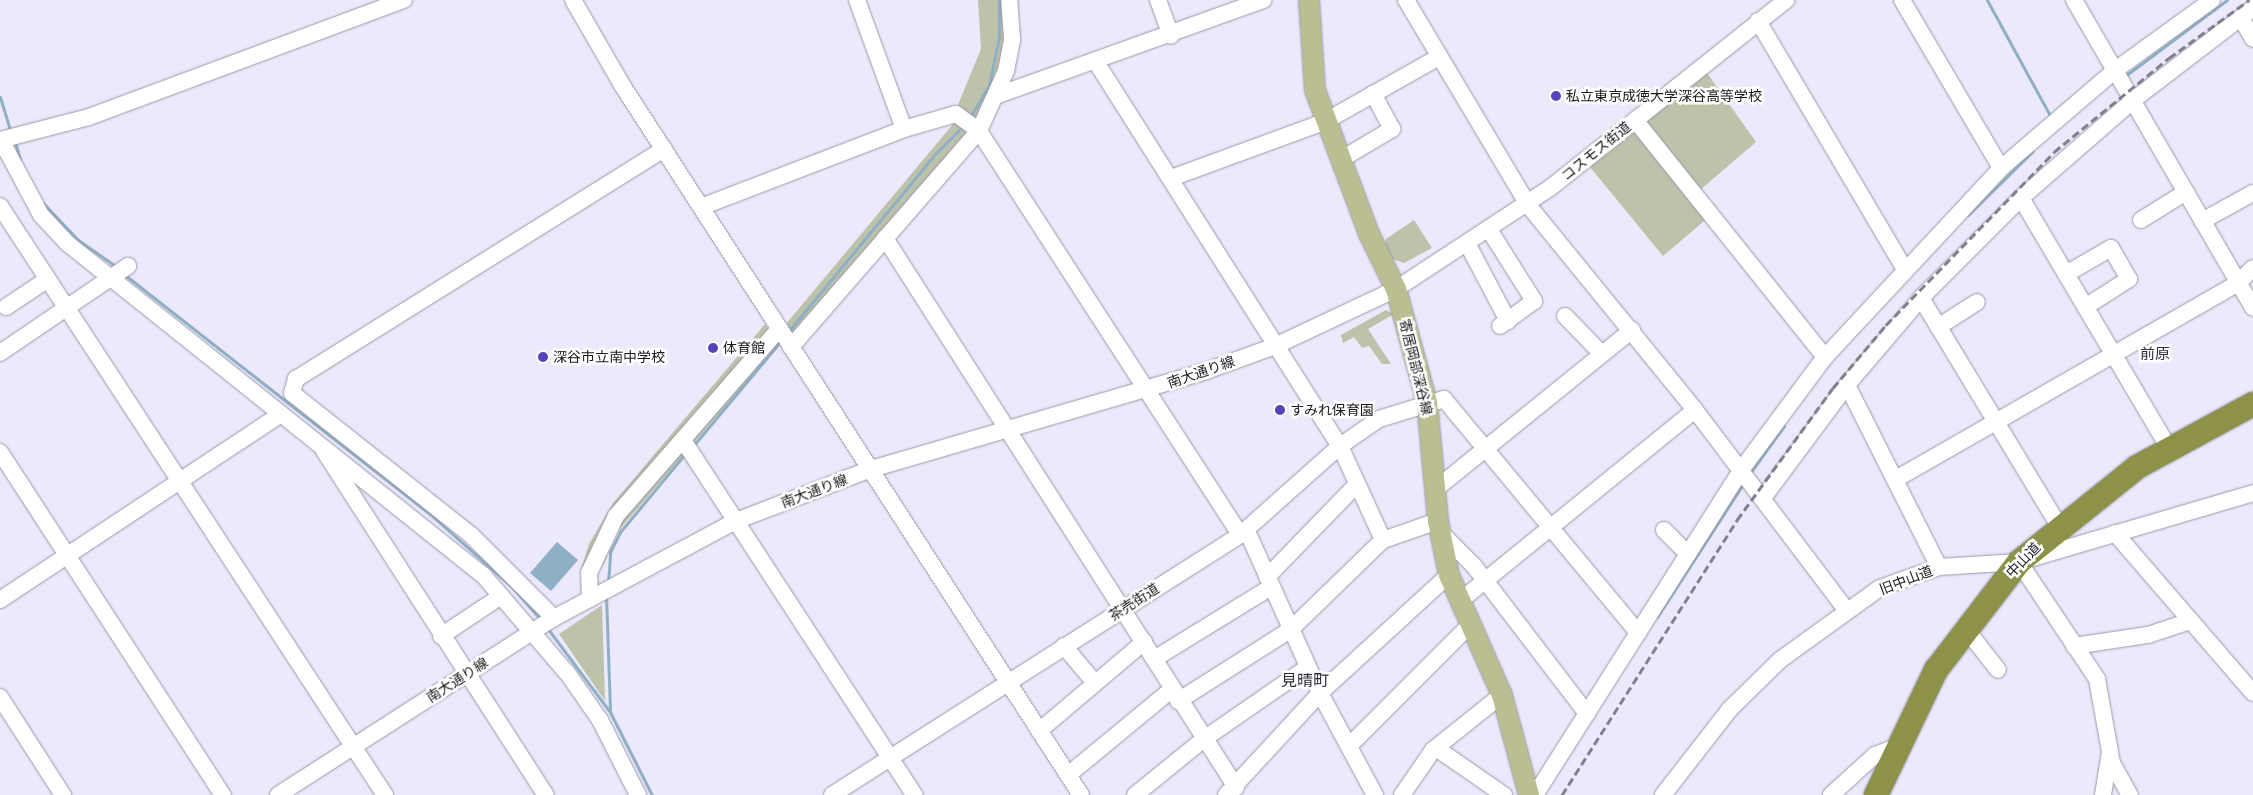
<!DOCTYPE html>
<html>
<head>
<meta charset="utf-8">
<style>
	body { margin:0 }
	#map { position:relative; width:2253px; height:795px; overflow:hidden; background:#ebe9fb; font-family:Lato,"Noto Sans JP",sans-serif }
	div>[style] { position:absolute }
	.green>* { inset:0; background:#bcc3aa }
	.water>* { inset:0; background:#8fafc4 }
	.stream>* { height:3px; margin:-1.5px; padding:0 1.5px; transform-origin:1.5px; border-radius:1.5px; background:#8fafc4 }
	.roads { filter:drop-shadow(0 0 1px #9a98a9) drop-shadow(0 0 1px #9a98a9) }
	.minor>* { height:16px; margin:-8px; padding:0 8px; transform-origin:8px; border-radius:8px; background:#fff }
	.major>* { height:20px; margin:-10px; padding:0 10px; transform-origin:10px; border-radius:10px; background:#bbbe91 }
	.highway>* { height:24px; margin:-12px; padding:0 12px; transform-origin:12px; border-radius:12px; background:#8d9248 }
	.rail>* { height:3px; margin-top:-1.5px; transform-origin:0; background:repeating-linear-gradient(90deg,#81808c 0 8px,transparent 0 12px) }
	.dots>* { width:14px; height:14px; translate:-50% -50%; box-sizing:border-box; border:2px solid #fff; border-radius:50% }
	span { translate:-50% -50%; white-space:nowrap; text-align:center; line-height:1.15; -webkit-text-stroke:5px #fff; paint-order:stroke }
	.poi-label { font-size:14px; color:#19191f }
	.left { translate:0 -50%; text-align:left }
	.street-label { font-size:14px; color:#19191f }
	.neighbourhood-label { font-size:15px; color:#2f2e3b }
	.quarter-label { font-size:16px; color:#2f2e3b }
</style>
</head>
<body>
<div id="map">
	<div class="green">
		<div style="clip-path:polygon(978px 0,1005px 0,1008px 38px,994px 95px,974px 126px,795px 336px,786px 324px,958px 118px,957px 107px,981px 49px)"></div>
		<div style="clip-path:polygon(1707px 73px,1756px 142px,1700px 190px,1644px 120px)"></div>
		<div style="clip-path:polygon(1637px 130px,1710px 216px,1663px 256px,1590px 167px)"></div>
		<div style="clip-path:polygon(1414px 220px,1432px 248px,1404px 263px,1389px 258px,1383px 247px,1386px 239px)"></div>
		<div style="clip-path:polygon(1386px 310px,1394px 314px,1368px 329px,1391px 364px,1382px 364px,1369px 346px,1362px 348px,1354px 337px,1343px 343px,1341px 335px)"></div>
		<div style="clip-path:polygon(765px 324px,778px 345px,613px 537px,604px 564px,582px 566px,589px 544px,613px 503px)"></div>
		<div style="clip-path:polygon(602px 605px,605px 701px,559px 634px)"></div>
	</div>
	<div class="water">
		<div style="clip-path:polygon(557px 542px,578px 560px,551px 591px,530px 573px)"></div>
	</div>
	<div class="stream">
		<div style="left:1987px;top:0;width:136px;rotate:61.4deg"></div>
		<div style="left:2125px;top:76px;width:127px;rotate:-36.7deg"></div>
		<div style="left:0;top:97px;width:37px;rotate:73deg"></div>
		<div style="left:970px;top:117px;width:37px;rotate:-59deg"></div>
		<div style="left:989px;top:85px;width:49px;rotate:-78.2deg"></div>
		<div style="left:999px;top:37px;width:37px;rotate:-90deg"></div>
		<div style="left:15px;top:142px;width:19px;rotate:74deg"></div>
		<div style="left:43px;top:203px;width:51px;rotate:46.6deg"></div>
		<div style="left:78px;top:240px;width:47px;rotate:34.7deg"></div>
		<div style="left:1968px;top:215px;width:91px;rotate:-44.6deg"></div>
		<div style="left:125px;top:275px;width:387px;rotate:38.1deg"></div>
		<div style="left:430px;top:514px;width:110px;rotate:41.7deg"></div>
		<div style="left:512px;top:587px;width:44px;rotate:48.7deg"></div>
		<div style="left:787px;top:333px;width:235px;rotate:-50.4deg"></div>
		<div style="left:937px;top:152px;width:37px;rotate:-45deg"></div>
		<div style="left:693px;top:446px;width:136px;rotate:-50.1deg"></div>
		<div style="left:1750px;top:473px;width:58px;rotate:-54.1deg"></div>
		<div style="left:608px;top:584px;width:32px;rotate:-86deg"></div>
		<div style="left:610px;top:552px;width:22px;rotate:-63deg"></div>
		<div style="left:620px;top:532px;width:102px;rotate:-50.2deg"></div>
		<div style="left:606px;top:595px;width:116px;rotate:88deg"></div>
		<div style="left:1657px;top:617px;width:158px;rotate:-57.1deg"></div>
		<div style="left:548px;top:629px;width:104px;rotate:53.2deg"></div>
		<div style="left:610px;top:712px;width:93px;rotate:63.2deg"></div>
	</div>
	<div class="roads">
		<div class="minor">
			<div style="left:573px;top:0;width:98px;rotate:60deg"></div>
			<div style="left:622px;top:85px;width:845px;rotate:57.12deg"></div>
			<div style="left:857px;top:0;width:137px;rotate:70deg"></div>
			<div style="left:1158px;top:0;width:38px;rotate:70deg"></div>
			<div style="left:1406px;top:0;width:239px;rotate:59.2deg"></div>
			<div style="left:1528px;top:205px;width:264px;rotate:50.8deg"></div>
			<div style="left:1695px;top:410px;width:251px;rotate:52.9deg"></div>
			<div style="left:1902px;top:0;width:195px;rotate:59.5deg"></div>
			<div style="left:2074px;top:0;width:356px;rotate:59.8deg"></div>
			<div style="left:2241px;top:18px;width:24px;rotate:60deg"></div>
			<div style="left:1758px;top:21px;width:287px;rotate:59.4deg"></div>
			<div style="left:1096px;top:62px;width:455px;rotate:57.6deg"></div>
			<div style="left:1340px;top:446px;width:103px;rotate:65.4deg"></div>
			<div style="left:998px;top:95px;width:282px;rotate:-19.7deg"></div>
			<div style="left:1635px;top:120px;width:304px;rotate:51.3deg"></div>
			<div style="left:0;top:140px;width:92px;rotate:-14.5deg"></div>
			<div style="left:89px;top:117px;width:336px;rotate:-20.4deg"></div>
			<div style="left:1px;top:140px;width:85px;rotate:61.9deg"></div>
			<div style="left:41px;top:215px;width:38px;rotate:47deg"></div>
			<div style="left:67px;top:243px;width:274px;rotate:38.6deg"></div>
			<div style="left:1340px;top:160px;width:61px;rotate:-30.8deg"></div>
			<div style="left:1392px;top:129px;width:40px;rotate:-118deg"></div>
			<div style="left:1171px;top:178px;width:163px;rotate:-20.1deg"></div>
			<div style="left:1324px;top:122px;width:132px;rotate:-29.5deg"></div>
			<div style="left:2021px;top:198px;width:147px;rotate:-41.1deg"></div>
			<div style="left:2132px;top:101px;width:153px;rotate:-37.5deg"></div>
			<div style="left:0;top:206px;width:704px;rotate:56.83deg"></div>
			<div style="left:701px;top:207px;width:217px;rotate:-21deg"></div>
			<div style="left:904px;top:129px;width:54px;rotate:-16.1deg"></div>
			<div style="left:956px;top:114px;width:29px;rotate:36deg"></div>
			<div style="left:979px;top:131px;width:481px;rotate:57.1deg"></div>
			<div style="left:2141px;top:220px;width:53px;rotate:-31.9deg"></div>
			<div style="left:2202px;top:221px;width:58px;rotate:-28.8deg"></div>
			<div style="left:1490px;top:231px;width:83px;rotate:57.8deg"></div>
			<div style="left:1534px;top:301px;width:42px;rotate:143.7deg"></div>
			<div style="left:885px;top:238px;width:652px;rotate:57.41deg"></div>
			<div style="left:1468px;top:245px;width:86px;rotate:62.2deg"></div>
			<div style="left:2066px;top:274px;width:52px;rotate:-30deg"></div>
			<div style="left:2111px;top:248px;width:36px;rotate:60deg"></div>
			<div style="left:2129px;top:279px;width:52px;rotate:147.5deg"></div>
			<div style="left:1921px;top:298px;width:267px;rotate:58.8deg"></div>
			<div style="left:6px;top:307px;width:50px;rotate:-33.7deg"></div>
			<div style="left:1565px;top:316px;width:53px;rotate:45.8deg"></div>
			<div style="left:1938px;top:327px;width:46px;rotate:-32.7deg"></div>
			<div style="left:791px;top:347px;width:286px;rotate:-49deg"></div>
			<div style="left:979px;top:131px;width:66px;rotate:-65.8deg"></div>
			<div style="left:1006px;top:71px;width:33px;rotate:-79deg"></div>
			<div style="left:1012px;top:39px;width:39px;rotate:-94deg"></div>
			<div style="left:0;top:353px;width:155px;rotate:-34.2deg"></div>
			<div style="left:1847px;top:385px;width:204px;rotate:63.2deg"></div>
			<div style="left:683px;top:440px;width:424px;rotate:56.9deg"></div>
			<div style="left:324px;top:451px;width:409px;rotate:57.2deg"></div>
			<div style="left:0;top:452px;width:409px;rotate:57deg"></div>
			<div style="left:1896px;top:479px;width:394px;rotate:-29.8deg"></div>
			<div style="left:2238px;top:283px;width:21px;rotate:-45deg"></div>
			<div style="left:1437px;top:488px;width:251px;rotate:-39deg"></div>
			<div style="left:1763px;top:498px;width:141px;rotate:-53.4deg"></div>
			<div style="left:1847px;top:385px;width:114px;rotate:-49.6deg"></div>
			<div style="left:1921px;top:298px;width:141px;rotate:-45deg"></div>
			<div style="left:2021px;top:198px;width:291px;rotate:59.4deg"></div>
			<div style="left:1246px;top:529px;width:180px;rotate:65.7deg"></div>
			<div style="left:1320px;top:693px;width:116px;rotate:61.7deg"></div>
			<div style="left:1664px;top:530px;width:34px;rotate:45deg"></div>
			<div style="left:1440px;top:532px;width:48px;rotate:45deg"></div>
			<div style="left:1474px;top:566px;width:186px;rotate:52.6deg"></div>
			<div style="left:2115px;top:533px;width:211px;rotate:49.2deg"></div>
			<div style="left:2019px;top:562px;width:141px;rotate:56.3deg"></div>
			<div style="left:2097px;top:679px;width:85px;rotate:79.9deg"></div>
			<div style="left:2112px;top:763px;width:37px;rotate:61deg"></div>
			<div style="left:1267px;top:577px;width:128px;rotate:-45.9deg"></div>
			<div style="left:590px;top:599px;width:26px;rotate:-92deg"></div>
			<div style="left:589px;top:573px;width:63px;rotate:-64.7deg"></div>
			<div style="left:616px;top:516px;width:249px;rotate:-48.9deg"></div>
			<div style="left:0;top:600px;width:337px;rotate:-33.5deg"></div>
			<div style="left:281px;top:414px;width:258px;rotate:38.6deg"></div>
			<div style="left:483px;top:575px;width:130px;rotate:49.4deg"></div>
			<div style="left:568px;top:674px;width:56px;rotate:55.2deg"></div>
			<div style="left:600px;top:720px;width:84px;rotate:63.1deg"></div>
			<div style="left:1460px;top:601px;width:303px;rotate:-39.1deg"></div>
			<div style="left:554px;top:618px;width:117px;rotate:-135deg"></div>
			<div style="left:471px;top:535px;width:228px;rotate:-141.6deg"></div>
			<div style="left:292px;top:393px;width:15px;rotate:-74deg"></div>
			<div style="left:296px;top:379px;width:434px;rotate:-32deg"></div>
			<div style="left:1965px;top:628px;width:53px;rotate:51.8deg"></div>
			<div style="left:441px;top:636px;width:72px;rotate:-33.7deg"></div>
			<div style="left:1064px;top:646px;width:48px;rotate:50deg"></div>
			<div style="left:2074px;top:646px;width:75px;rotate:-8.5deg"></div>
			<div style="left:2148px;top:635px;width:44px;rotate:-18.4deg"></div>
			<div style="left:1154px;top:659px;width:137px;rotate:-31.6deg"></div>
			<div style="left:0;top:697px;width:117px;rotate:57.3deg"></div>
			<div style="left:1178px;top:701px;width:133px;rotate:-32.4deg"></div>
			<div style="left:1290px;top:630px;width:129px;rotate:-44.1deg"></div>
			<div style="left:1383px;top:540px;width:58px;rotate:-19.1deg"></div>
			<div style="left:1039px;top:731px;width:138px;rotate:-40.3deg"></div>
			<div style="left:1349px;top:746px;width:173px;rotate:-45deg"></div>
			<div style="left:1436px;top:748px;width:83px;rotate:34.7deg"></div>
			<div style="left:1068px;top:775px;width:134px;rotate:-39.5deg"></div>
			<div style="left:278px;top:795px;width:328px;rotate:-32.7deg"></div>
			<div style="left:554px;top:618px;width:206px;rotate:-28.1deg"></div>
			<div style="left:736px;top:521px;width:142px;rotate:-21.1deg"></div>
			<div style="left:868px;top:470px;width:352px;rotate:-16.3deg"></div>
			<div style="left:1206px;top:371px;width:73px;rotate:-19.9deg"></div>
			<div style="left:1275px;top:346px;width:134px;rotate:-25.2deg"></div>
			<div style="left:1396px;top:289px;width:184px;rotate:-33.3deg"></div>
			<div style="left:1550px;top:188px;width:302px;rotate:-38.5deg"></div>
			<div style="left:832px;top:795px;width:484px;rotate:-32.5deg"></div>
			<div style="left:1240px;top:535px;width:134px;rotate:-41.7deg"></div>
			<div style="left:1340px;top:446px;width:47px;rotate:-34.7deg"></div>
			<div style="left:1379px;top:419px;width:68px;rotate:-17.1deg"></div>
			<div style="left:1444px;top:399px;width:304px;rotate:50.3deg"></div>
			<div style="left:1135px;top:795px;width:89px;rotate:-39.1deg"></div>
			<div style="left:1204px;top:739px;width:126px;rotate:-34.7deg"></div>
			<div style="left:1226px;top:795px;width:139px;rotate:-47.3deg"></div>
			<div style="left:1320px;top:693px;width:175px;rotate:-42.5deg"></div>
			<div style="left:1402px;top:795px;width:55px;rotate:-55.4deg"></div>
			<div style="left:1433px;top:750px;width:88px;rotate:-38.6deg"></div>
			<div style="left:1535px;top:795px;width:385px;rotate:-57.6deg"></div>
			<div style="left:1741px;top:470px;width:141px;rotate:-53.4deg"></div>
			<div style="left:1825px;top:357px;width:258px;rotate:-47deg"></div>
			<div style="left:2001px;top:168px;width:149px;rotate:-40.6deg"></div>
			<div style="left:2114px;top:71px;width:121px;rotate:-35.9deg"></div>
			<div style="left:1663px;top:795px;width:109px;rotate:-52.1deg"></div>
			<div style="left:1730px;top:709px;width:70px;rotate:-44.4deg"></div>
			<div style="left:1780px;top:660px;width:123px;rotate:-35.8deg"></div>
			<div style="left:1880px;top:588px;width:63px;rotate:-19.6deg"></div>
			<div style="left:1939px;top:567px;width:80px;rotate:-3.6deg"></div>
			<div style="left:2019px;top:562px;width:244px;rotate:-16.4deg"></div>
			<div style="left:1831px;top:795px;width:59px;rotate:-42.3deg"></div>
			<div style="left:1875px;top:755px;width:22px;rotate:-21deg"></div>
			<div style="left:2103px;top:795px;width:44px;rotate:-80.8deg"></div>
		</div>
		<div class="major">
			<div style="left:1309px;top:0;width:90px;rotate:86.2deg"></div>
			<div style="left:1315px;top:90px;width:154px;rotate:69.4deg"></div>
			<div style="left:1369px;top:234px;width:61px;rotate:63.9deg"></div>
			<div style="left:1396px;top:289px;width:117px;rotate:74.7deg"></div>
			<div style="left:1427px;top:402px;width:120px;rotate:84.7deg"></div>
			<div style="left:1438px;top:521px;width:55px;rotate:78.5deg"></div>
			<div style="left:1449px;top:575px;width:131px;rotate:66.2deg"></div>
			<div style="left:1502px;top:695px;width:104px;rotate:74.9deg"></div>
		</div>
		<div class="highway">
			<div style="left:1876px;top:795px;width:139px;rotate:-64.4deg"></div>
			<div style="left:1936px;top:670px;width:136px;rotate:-52.5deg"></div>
			<div style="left:2019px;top:562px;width:151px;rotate:-38.8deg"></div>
			<div style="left:2137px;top:467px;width:132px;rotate:-28.5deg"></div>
		</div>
	</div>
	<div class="rail">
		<div style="left:1562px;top:795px;width:326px;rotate:-57.5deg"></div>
		<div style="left:1737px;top:520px;width:163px;rotate:-54deg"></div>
		<div style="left:1833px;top:388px;width:82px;rotate:-49.9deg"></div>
		<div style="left:1886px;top:325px;width:241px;rotate:-45.8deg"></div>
		<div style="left:2054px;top:152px;width:149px;rotate:-39.3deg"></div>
		<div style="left:2169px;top:58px;width:99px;rotate:-35.9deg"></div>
	</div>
	<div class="dots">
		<div style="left:1556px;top:96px;background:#5643bb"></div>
		<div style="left:713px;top:348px;background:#5643bb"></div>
		<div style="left:543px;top:357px;background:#5643bb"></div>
		<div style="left:1280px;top:410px;background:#5643bb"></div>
	</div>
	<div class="poi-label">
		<span class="left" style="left:1566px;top:96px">私立東京成徳大学深谷高等学校</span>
		<span class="left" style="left:723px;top:348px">体育館</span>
		<span class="left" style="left:553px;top:357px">深谷市立南中学校</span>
		<span class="left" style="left:1290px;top:410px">すみれ保育園</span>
	</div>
	<div class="street-label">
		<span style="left:1596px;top:151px;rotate:-39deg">コスモス街道</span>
		<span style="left:1416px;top:367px;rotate:76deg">寄居岡部深谷線</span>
		<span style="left:1201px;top:372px;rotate:-19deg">南大通り線</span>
		<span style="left:814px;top:491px;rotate:-21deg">南大通り線</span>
		<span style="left:2023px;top:560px;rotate:-46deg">中山道</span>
		<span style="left:1906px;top:580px;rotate:-21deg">旧中山道</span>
		<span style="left:1134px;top:602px;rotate:-33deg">茶売街道</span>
		<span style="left:457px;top:680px;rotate:-33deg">南大通り線</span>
	</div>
	<div class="neighbourhood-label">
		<span style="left:2155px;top:354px">前原</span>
	</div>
	<div class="quarter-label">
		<span style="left:1305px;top:680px">見晴町</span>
	</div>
</div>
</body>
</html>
